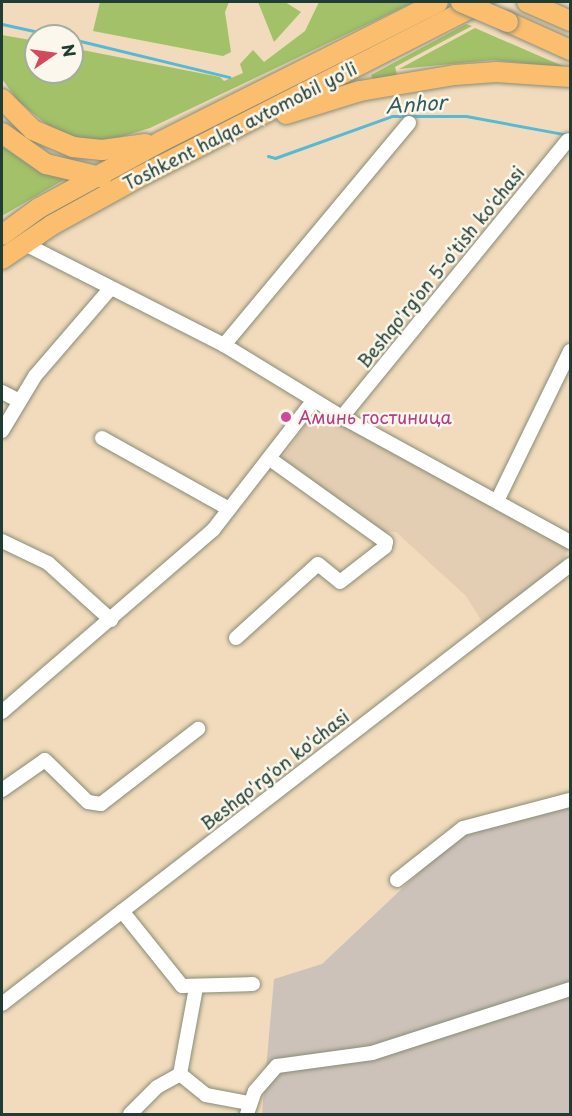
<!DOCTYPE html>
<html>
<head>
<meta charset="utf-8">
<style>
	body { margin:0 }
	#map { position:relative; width:572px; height:1116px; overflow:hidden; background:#f2dbbc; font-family:"Playpen Sans",sans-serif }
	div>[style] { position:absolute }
	.built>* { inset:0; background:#e3cdb3 }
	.industrial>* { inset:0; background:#cdc2b9 }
	.green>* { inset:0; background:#a2c169 }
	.stream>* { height:3px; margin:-1.5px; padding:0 1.5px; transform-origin:1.5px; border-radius:1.5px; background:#57b9d6 }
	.roads { filter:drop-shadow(0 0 2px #888c78) drop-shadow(0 0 2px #888c78) }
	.minor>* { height:14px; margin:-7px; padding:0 7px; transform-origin:7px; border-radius:7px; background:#fff }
	.highway>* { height:20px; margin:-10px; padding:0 10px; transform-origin:10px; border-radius:10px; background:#fbbe6e }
	.bridges { filter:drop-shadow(0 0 2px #888c78) drop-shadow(0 0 2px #888c78) }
	.highway-bridge>* { height:20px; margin:-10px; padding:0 10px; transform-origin:10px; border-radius:10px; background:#fbbe6e }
	.dots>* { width:16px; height:16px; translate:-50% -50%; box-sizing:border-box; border:3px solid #fbf7ec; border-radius:50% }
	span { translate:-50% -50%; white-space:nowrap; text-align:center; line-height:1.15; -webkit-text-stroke:5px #fbf7ec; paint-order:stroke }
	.street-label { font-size:18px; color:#1f3d34 }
	.hotel-label { font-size:18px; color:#b23c85 }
	.left { translate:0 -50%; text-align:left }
	.water-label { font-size:20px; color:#2d5c5c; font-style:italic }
	.frame { position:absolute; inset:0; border:3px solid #1f3d34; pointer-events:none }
	.north { position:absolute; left:24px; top:24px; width:60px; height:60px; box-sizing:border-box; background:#fbf7ec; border:2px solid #a3ada2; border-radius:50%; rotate:77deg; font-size:16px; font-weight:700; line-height:24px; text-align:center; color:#1f3d34 }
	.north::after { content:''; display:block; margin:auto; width:21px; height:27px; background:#d1495b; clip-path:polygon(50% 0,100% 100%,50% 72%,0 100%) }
</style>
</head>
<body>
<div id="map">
	<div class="built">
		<div style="clip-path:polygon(317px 408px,569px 548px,559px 568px,484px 625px,466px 596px,396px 532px,384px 532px,281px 460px)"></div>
	</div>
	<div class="industrial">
		<div style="clip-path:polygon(570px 803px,570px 1114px,262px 1114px,274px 979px,322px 964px,461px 833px)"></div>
	</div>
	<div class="green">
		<div style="clip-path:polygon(100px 2px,229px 2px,225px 12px,231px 52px,223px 56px,93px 31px)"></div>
		<div style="clip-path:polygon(258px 2px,285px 2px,301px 12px,274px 42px)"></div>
		<div style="clip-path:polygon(319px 2px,412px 3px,150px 128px,108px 141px,78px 138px,51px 128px,18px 101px,2px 79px,2px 35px,36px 41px,36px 72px,72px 72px,72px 48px,220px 77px,224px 81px,243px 73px,240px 64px,253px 50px,264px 62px,305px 31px)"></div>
		<div style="clip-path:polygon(466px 24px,472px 26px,395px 67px,397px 75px,373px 80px,371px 75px)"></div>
		<div style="clip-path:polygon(475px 28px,551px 61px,568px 68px,493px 60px,399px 69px)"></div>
		<div style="clip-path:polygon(2px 146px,41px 173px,65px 179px,2px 216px)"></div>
	</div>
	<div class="stream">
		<div style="left:2px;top:24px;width:56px;rotate:12.3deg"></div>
		<div style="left:72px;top:39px;width:162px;rotate:13.6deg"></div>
		<div style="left:268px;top:156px;width:7px;rotate:16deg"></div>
		<div style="left:275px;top:158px;width:124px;rotate:-19.7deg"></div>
		<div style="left:392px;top:116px;width:74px"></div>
		<div style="left:466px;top:116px;width:105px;rotate:10.5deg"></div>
	</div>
	<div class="roads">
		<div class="minor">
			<div style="left:23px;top:243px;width:225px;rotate:26.9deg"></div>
			<div style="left:224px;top:345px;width:138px;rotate:31.4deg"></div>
			<div style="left:342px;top:417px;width:260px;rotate:28.7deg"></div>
			<div style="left:224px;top:345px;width:289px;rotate:-50.2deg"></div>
			<div style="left:2px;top:392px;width:18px;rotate:27deg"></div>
			<div style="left:342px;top:417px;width:357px;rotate:-50.8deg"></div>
			<div style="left:2px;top:431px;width:64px;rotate:-59deg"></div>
			<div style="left:35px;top:376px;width:115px;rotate:-49.2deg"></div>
			<div style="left:102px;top:438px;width:145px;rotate:29.2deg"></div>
			<div style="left:497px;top:501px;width:167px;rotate:-64deg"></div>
			<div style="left:2px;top:541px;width:51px;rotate:25.6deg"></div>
			<div style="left:48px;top:563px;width:85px;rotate:42.1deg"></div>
			<div style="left:236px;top:638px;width:110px;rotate:-42.1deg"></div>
			<div style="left:318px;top:564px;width:28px;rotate:39deg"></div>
			<div style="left:340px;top:582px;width:57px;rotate:-37.9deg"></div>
			<div style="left:385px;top:547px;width:5px;rotate:-79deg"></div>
			<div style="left:386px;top:542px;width:143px;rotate:-144.4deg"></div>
			<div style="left:2px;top:712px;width:279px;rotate:-40.8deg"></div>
			<div style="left:213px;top:530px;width:163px;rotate:-52.2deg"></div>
			<div style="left:2px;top:790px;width:52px;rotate:-34.9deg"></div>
			<div style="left:45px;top:760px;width:60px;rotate:44.3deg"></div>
			<div style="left:88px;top:802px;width:13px;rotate:9deg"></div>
			<div style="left:101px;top:804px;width:123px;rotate:-37.7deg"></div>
			<div style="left:397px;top:880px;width:84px;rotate:-38.2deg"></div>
			<div style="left:463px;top:828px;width:111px;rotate:-14.7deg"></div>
			<div style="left:122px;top:911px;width:96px;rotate:51.3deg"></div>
			<div style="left:182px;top:986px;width:71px;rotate:-1.6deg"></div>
			<div style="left:2px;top:1004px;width:718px;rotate:-37.7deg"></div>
			<div style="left:180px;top:1074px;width:87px;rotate:-79.5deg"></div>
			<div style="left:180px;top:1074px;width:33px;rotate:39deg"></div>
			<div style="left:206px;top:1095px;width:44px;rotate:10.5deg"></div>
			<div style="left:130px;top:1114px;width:38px;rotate:-45deg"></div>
			<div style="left:157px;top:1087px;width:26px;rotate:-29deg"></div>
			<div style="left:247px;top:1114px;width:24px;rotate:-71deg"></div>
			<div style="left:255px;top:1091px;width:33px;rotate:-49deg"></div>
			<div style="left:277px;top:1066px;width:96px;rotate:-7.8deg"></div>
			<div style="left:372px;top:1053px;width:208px;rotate:-17.9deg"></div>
		</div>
		<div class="highway">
			<div style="left:527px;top:2px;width:47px;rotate:23.8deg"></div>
			<div style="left:508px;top:22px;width:68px;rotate:24.3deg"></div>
			<div style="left:2px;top:99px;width:44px;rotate:45deg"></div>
			<div style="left:33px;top:130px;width:43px;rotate:23deg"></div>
			<div style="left:73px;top:147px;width:29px;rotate:6deg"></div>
			<div style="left:102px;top:150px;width:44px;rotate:-7.8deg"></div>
			<div style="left:286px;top:114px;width:77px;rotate:-17.3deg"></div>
			<div style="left:360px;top:91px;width:96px;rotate:-9.6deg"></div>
			<div style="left:455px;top:75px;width:41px;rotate:-4.2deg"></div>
			<div style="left:496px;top:72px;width:74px;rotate:3.9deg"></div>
			<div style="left:2px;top:133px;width:54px;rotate:35.2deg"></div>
			<div style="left:46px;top:164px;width:57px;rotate:13.3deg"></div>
			<div style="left:2px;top:235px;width:46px;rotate:-36.1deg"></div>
			<div style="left:39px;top:208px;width:138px;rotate:-28.6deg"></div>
			<div style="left:160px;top:142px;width:311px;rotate:-26.7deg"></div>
			<div style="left:2px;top:259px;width:60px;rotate:-34.2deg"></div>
			<div style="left:52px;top:225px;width:99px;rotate:-28.9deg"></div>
			<div style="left:139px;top:177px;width:386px;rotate:-27deg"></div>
		</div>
	</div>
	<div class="bridges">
		<div class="highway-bridge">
			<div style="left:461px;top:2px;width:51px;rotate:23.1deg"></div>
		</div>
	</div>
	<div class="dots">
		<div style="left:286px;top:417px;background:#d1479c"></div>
	</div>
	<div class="street-label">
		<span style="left:240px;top:126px;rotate:-27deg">Toshkent halqa avtomobil yo'li</span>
		<span style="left:441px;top:267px;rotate:-51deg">Beshqo'rg'on 5-o'tish ko'chasi</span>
		<span style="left:275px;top:770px;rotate:-38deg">Beshqo'rg'on ko'chasi</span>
	</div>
	<div class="hotel-label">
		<span class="left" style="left:298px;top:417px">Аминь гостиница</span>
	</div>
	<div class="water-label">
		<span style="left:416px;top:104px;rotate:-4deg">Anhor</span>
	</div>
	<div class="frame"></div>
	<div class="north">N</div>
</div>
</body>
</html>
